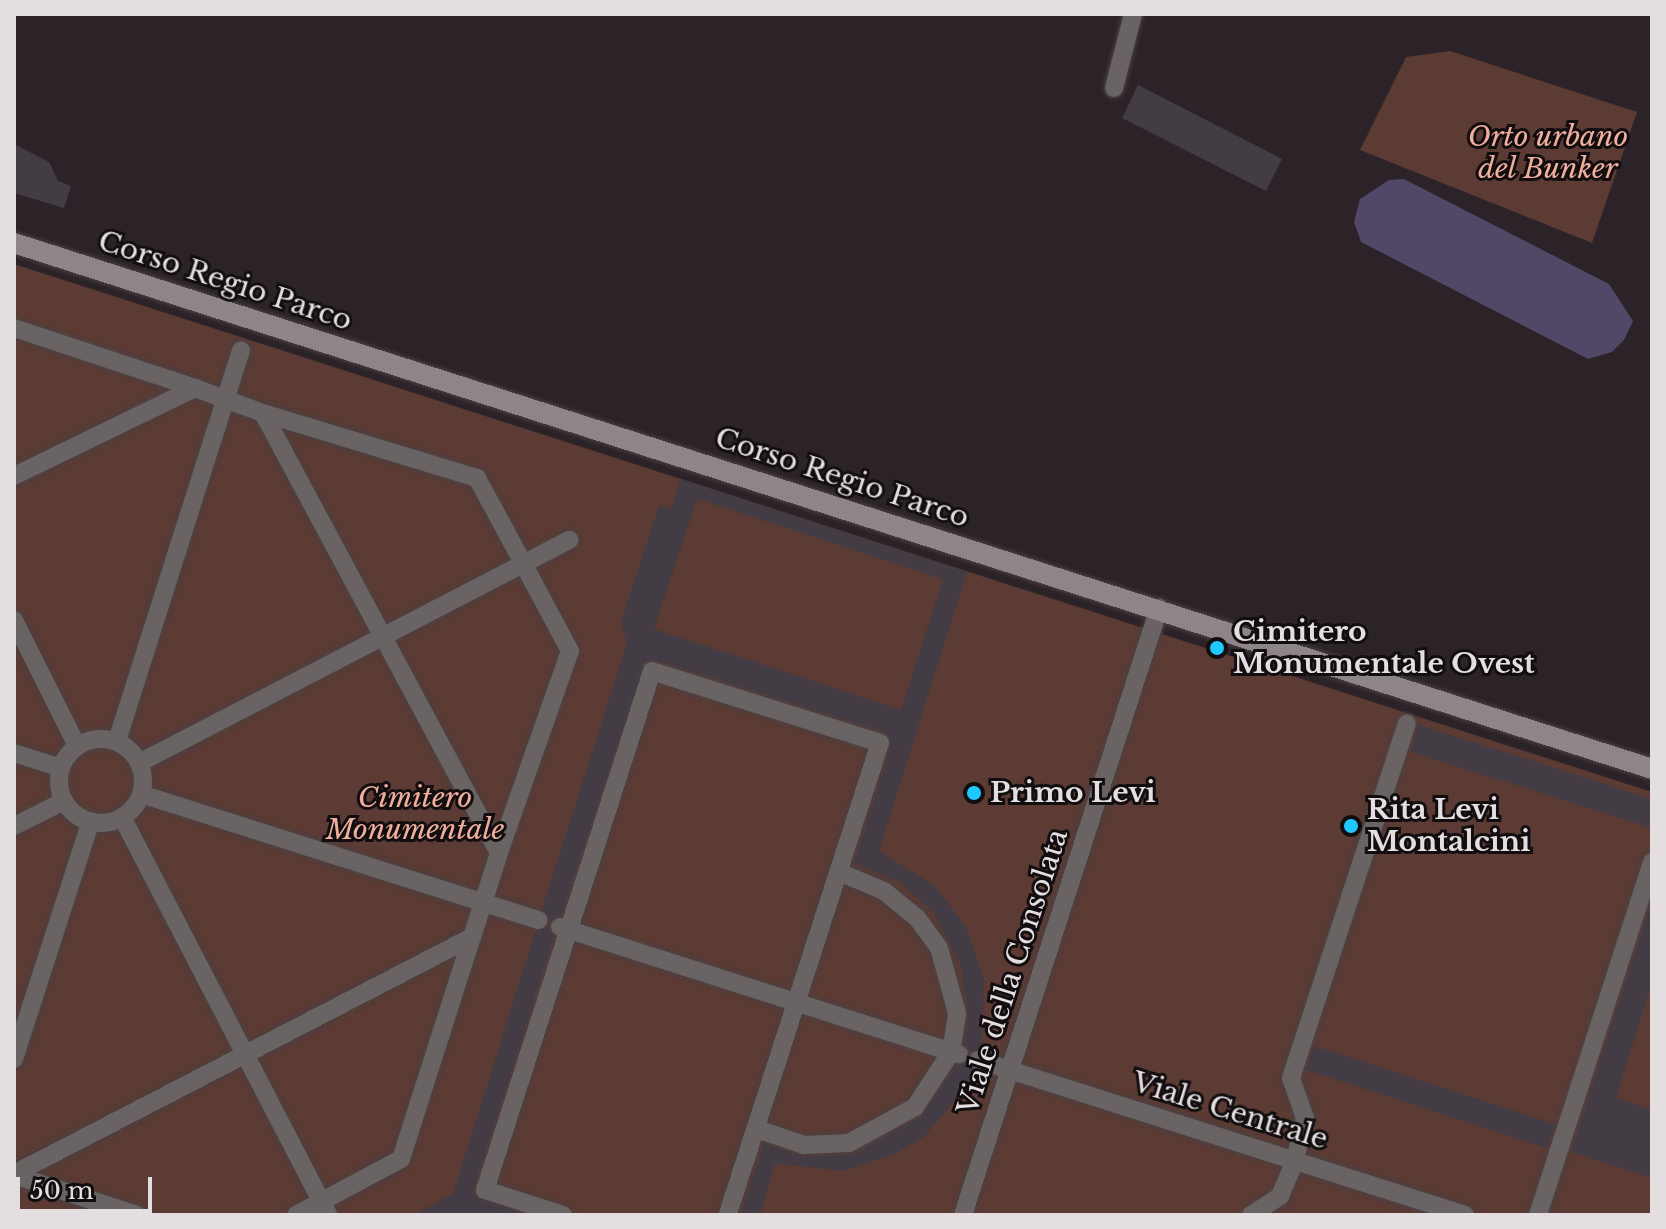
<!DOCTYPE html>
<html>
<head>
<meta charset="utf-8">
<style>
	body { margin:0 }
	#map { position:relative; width:1666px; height:1229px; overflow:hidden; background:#2c2328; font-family:"Libre Baskerville",serif }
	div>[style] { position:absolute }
	.green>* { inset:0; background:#5b3b33 }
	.water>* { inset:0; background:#514766 }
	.building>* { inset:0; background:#443c45 }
	.roads { filter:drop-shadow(0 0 2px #4a4146) drop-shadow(0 0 2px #4a4146) }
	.street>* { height:18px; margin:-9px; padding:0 9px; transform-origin:9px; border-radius:9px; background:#696363 }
	.street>.ring { margin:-9px; padding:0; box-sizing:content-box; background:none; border:18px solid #696363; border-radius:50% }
	.secondary>* { height:20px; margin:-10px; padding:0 10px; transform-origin:10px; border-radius:10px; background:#8e8586 }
	.dots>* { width:22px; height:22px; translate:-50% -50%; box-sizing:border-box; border:4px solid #120e10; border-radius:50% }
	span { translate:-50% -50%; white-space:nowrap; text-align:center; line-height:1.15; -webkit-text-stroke:6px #120e10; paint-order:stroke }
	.park-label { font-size:28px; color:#f1ae9d; font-style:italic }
	.street-label { font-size:28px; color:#e5dee1 }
	.poi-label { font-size:28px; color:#e5dee1; font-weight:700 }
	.left { translate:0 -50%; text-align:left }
	.frame { position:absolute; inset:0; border:16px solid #e5dee1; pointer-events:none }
	.scale { position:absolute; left:16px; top:1177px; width:136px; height:36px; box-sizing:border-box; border:4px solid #e5dee1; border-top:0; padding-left:10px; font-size:24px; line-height:28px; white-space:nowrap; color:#e5dee1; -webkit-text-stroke:6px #120e10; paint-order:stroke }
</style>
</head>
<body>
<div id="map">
	<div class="green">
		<div style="clip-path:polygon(1450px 51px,1637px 112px,1592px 243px,1360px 150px,1406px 57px)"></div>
		<div style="clip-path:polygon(14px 264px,1652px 792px,1652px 1215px,14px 1215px)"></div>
	</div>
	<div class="water">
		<div style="clip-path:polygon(1404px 179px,1609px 284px,1633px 321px,1624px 340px,1612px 352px,1588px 359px,1361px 242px,1354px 222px,1360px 199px,1389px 180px)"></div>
	</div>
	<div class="building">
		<div style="clip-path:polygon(1138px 85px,1282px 159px,1266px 191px,1122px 118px)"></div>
		<div style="clip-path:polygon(14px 144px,49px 162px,58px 181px,71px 186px,64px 208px,14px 193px)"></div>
		<div style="clip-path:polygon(evenodd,681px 479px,967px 572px,879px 851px,935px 886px,966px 927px,984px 979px,982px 1049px,970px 1051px,964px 1044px,969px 1014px,960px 963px,934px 913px,900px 882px,854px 863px,891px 747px,884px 732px,656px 660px,645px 662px,561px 915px,550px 922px,542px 909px,627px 643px,621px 622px,659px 505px,671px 509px,681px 479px,697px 499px,943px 579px,901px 710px,654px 629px,697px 499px)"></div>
		<div style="clip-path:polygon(1419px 725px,1652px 799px,1652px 828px,1411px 752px)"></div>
		<div style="clip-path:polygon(1652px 901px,1652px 982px,1616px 1098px,1652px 1110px,1652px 1178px,1571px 1152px)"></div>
		<div style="clip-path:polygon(548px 926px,554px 937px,472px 1194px,524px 1215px,413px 1215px,453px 1194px,535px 932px)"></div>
		<div style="clip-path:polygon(1314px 1046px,1555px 1124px,1547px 1148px,1306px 1070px)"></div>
		<div style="clip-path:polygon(967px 1063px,974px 1071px,964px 1089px,925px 1136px,895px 1154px,843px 1171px,775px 1163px,760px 1215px,741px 1215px,764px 1144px,804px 1157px,854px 1154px,921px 1117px,956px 1066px)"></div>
	</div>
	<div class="roads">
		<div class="street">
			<div style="left:1114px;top:88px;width:76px;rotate:-75.6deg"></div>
			<div style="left:14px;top:328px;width:191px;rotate:18.3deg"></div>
			<div style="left:263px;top:413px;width:224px;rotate:16.9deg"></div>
			<div style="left:477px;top:478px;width:52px;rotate:61.5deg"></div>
			<div style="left:502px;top:524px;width:144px;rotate:61.8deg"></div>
			<div style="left:570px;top:651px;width:214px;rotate:109.4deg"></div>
			<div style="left:14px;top:476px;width:201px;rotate:-25.9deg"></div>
			<div style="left:195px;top:388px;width:72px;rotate:20.2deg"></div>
			<div style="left:263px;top:413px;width:499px;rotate:61.8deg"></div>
			<div style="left:499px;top:853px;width:88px;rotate:107.8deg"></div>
			<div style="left:472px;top:937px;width:516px;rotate:152.64deg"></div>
			<div style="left:14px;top:620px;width:141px;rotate:63.4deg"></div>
			<div class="ring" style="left:59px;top:739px;width:66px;height:66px"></div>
			<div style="left:117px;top:741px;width:410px;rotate:-72.4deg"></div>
			<div style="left:14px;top:753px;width:49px;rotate:17.7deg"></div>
			<div style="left:139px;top:763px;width:485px;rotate:-27.4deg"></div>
			<div style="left:141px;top:794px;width:417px;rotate:17.6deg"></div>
			<div style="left:122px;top:817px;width:448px;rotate:62.6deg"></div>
			<div style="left:14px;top:826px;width:56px;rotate:-26.6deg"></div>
			<div style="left:560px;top:927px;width:419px;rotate:17.7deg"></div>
			<div style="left:14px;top:1059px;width:250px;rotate:-72.1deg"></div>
			<div style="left:978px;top:1060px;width:511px;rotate:17.65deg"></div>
			<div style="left:757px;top:1129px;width:50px;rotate:18.8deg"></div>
			<div style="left:804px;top:1145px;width:45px;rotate:-2.5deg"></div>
			<div style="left:849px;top:1143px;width:75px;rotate:-28.6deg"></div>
			<div style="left:915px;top:1107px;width:66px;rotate:-56.8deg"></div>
			<div style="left:951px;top:1052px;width:39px;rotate:-81deg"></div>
			<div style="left:957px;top:1013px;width:67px;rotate:-105.5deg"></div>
			<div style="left:939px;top:948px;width:37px;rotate:-126deg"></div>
			<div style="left:917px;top:918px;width:43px;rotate:-140.7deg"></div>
			<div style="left:884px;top:891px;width:49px;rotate:-157.1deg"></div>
			<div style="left:14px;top:1175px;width:129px;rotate:18deg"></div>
			<div style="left:296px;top:1215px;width:119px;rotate:-28.1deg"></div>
			<div style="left:401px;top:1159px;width:233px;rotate:-72.3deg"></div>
			<div style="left:563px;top:1215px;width:82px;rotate:-162.2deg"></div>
			<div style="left:485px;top:1190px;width:545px;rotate:-72.16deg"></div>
			<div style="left:652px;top:671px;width:239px;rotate:17.5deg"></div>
			<div style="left:880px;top:743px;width:496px;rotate:107.9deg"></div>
			<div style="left:963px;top:1215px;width:638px;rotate:-72.1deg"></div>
			<div style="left:1251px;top:1215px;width:35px;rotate:-33deg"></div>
			<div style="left:1280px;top:1196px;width:39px;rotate:-67deg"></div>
			<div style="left:1295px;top:1160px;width:43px;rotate:-76.6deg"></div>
			<div style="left:1305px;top:1118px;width:42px;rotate:-109.3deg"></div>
			<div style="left:1291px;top:1078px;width:373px;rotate:-71.9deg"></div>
			<div style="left:1538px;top:1215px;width:371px;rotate:-72.1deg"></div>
		</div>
		<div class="secondary">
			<div style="left:14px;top:243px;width:1720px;rotate:17.8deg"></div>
		</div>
	</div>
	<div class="dots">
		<div style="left:1217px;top:648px;background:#1fc9fd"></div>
		<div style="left:974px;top:793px;background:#1fc9fd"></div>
		<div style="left:1351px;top:826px;background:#1fc9fd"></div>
	</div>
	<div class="park-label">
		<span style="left:1548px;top:153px">Orto urbano<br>del Bunker</span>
		<span style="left:415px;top:814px">Cimitero<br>Monumentale</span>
	</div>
	<div class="street-label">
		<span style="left:225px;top:281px;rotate:18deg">Corso Regio Parco</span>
		<span style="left:842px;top:478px;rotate:18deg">Corso Regio Parco</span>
		<span style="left:1013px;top:972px;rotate:-72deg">Viale della Consolata</span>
		<span style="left:1230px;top:1111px;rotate:17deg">Viale Centrale</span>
	</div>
	<div class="poi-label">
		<span class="left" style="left:1233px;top:648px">Cimitero<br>Monumentale Ovest</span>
		<span class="left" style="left:990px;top:793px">Primo Levi</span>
		<span class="left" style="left:1367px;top:826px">Rita Levi<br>Montalcini</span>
	</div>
	<div class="frame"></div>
	<div class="scale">50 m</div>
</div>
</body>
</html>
